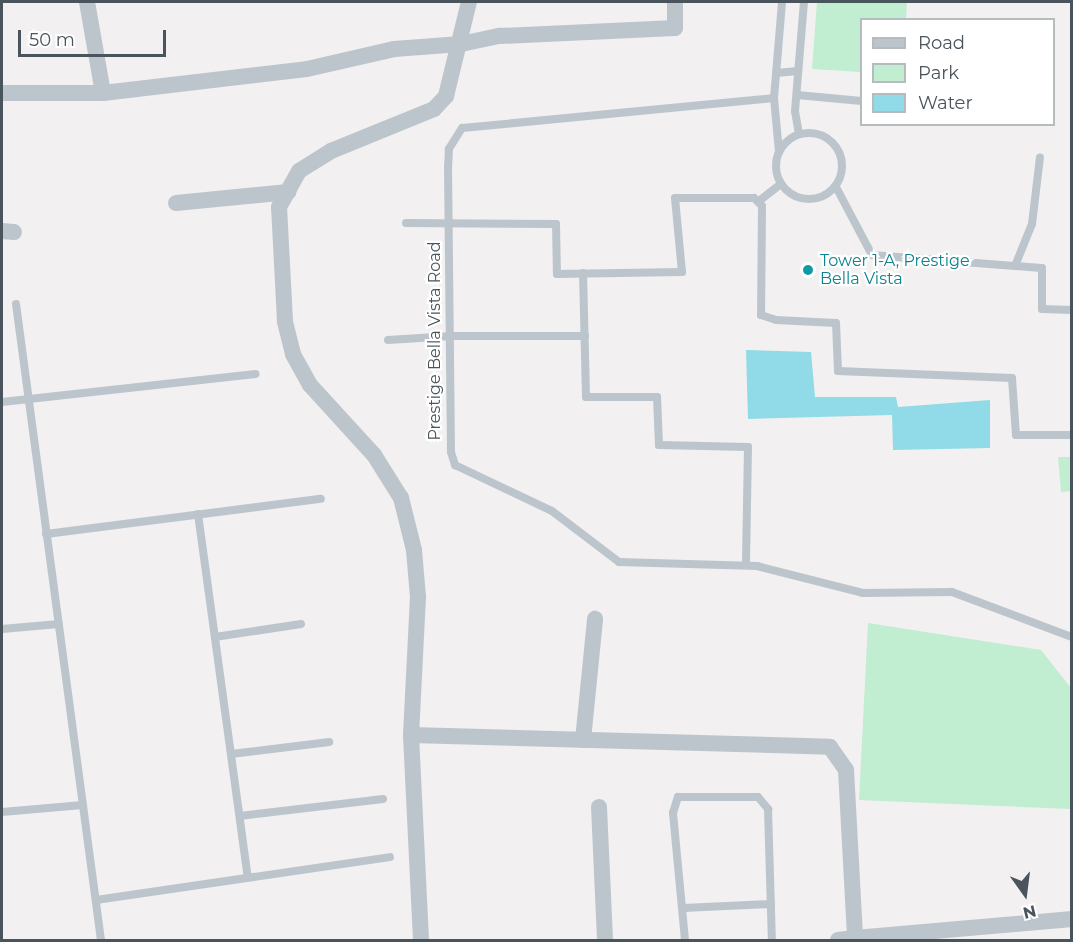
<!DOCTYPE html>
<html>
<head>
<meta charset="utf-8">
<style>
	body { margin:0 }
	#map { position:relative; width:1073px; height:942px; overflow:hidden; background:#f2f0f0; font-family:Montserrat,sans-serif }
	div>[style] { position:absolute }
	.green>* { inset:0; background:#c1edd0 }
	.water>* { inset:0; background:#91dae7 }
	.lane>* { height:8px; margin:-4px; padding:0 4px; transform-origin:4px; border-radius:4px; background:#bcc5cc }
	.lane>.ring { margin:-4px; padding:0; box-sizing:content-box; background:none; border:8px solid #bcc5cc; border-radius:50% }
	.street>* { height:16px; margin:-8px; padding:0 8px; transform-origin:8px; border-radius:8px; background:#bcc5cc }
	.dots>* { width:16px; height:16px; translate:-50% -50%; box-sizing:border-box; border:3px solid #fff; border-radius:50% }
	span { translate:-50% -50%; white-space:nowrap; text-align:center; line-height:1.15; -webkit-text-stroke:4.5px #fff; paint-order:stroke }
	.culture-label { font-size:16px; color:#0d838f }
	.left { translate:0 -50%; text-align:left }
	.street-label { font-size:16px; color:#49545c }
	.frame { position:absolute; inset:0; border:3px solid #49545c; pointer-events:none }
	.legend { position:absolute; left:860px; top:18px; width:195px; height:108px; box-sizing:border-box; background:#fff; border:2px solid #b6bbbe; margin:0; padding:8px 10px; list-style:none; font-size:18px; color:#49545c }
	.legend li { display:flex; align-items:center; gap:12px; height:30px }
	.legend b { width:30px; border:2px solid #b6bbbe }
	.north { position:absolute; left:995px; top:864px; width:60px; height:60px; -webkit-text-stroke:4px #fff; paint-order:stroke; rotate:166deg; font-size:16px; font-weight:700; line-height:24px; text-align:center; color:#49545c }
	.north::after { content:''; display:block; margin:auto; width:21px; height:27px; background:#49545c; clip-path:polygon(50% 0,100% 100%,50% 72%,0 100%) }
	.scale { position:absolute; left:18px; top:30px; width:148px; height:27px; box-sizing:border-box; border:3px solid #49545c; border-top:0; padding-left:8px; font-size:18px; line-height:21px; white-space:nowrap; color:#49545c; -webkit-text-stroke:4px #fff; paint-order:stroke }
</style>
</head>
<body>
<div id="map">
	<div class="green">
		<div style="clip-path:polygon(817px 2px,907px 2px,906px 19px,862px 20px,861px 72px,812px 69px)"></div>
		<div style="clip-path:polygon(1071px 457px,1071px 491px,1061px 492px,1058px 457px)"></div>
		<div style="clip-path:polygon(868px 623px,1041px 650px,1071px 688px,1071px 809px,859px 800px)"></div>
	</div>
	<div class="water">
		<div style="clip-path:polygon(746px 350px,811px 352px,815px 397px,896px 397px,898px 407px,990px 400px,990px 448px,893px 450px,892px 415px,748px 419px)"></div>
	</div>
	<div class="lane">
		<div style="left:776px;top:73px;width:22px;rotate:-5deg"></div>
		<div style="left:797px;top:95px;width:65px;rotate:5.3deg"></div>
		<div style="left:774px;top:98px;width:313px;rotate:174.5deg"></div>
		<div style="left:462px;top:128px;width:25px;rotate:122deg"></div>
		<div style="left:449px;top:149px;width:18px;rotate:93deg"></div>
		<div style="left:448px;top:167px;width:285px;rotate:89.4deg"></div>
		<div style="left:451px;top:452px;width:14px;rotate:73deg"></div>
		<div style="left:455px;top:465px;width:107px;rotate:25.4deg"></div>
		<div style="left:552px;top:511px;width:84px;rotate:37.3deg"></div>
		<div style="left:619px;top:562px;width:138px;rotate:1.7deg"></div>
		<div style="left:757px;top:566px;width:109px;rotate:14.3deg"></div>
		<div style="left:863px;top:593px;width:89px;rotate:-0.6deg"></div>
		<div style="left:952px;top:592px;width:128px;rotate:20.6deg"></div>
		<div class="ring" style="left:776px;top:133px;width:58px;height:58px"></div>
		<div style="left:799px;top:134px;width:23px;rotate:-100deg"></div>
		<div style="left:795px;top:111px;width:109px;rotate:-85.3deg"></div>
		<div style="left:779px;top:152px;width:54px;rotate:-95.3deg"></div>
		<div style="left:774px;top:98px;width:96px;rotate:-85.2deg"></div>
		<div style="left:836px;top:187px;width:77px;rotate:62.1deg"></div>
		<div style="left:872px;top:255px;width:170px;rotate:4.4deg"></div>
		<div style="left:1042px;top:268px;width:41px;rotate:90deg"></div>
		<div style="left:1042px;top:309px;width:30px;rotate:2deg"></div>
		<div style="left:759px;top:201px;width:28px;rotate:-38deg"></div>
		<div style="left:406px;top:223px;width:150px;rotate:0.4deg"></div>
		<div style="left:556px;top:224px;width:50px;rotate:88.9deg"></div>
		<div style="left:557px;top:274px;width:125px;rotate:-0.9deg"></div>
		<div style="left:682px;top:272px;width:74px;rotate:-95.4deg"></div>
		<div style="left:675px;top:198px;width:79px"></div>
		<div style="left:754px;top:198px;width:11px;rotate:45deg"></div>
		<div style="left:762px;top:206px;width:109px;rotate:90.5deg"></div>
		<div style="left:761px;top:315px;width:16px;rotate:18deg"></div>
		<div style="left:776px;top:320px;width:60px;rotate:2.9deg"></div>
		<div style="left:836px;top:323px;width:48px;rotate:87.6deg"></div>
		<div style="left:838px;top:371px;width:174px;rotate:2.3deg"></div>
		<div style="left:1012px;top:378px;width:57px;rotate:86deg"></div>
		<div style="left:1016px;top:435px;width:56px"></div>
		<div style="left:1015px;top:266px;width:45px;rotate:-68deg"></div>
		<div style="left:1032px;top:224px;width:67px;rotate:-83.2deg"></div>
		<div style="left:583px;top:273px;width:124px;rotate:88.6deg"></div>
		<div style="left:586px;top:397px;width:71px"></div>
		<div style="left:657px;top:397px;width:48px;rotate:87.6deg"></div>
		<div style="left:659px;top:445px;width:89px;rotate:1.3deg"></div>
		<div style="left:748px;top:447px;width:118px;rotate:91deg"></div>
		<div style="left:16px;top:304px;width:642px;rotate:82.39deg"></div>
		<div style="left:388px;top:340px;width:64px;rotate:-3.6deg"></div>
		<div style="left:452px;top:336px;width:133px"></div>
		<div style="left:2px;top:402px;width:255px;rotate:-6.3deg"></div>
		<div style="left:198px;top:514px;width:367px;rotate:82.2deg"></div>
		<div style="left:46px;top:534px;width:277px;rotate:-7.3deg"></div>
		<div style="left:2px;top:629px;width:57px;rotate:-5deg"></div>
		<div style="left:215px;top:637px;width:87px;rotate:-8.6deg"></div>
		<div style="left:231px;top:754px;width:99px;rotate:-7deg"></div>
		<div style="left:2px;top:812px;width:81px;rotate:-4.9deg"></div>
		<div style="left:240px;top:816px;width:144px;rotate:-6.8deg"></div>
		<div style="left:96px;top:900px;width:297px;rotate:-8.3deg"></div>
		<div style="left:683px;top:908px;width:88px;rotate:-2.6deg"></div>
		<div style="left:685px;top:940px;width:128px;rotate:-95.4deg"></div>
		<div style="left:673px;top:813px;width:17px;rotate:-73deg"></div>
		<div style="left:678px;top:797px;width:80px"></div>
		<div style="left:758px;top:797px;width:16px;rotate:50deg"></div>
		<div style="left:768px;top:809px;width:131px;rotate:88.3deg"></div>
	</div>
	<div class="street">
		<div style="left:87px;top:2px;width:92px;rotate:80deg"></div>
		<div style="left:2px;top:93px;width:101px"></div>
		<div style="left:103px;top:93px;width:205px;rotate:-6.7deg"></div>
		<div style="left:307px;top:69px;width:89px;rotate:-12.9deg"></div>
		<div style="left:394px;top:49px;width:67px;rotate:-4.3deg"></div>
		<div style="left:461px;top:44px;width:40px;rotate:-12deg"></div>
		<div style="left:500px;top:36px;width:175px;rotate:-2.6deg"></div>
		<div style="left:675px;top:28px;width:26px;rotate:-90deg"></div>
		<div style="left:176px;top:203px;width:113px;rotate:-5.6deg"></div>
		<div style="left:2px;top:231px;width:12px;rotate:5deg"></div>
		<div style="left:411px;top:735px;width:138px;rotate:-87.1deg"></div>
		<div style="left:418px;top:597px;width:47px;rotate:-94.9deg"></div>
		<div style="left:414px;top:550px;width:54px;rotate:-104deg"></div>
		<div style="left:401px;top:498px;width:51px;rotate:-122.1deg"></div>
		<div style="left:374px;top:455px;width:95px;rotate:-132.4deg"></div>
		<div style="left:310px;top:385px;width:35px;rotate:-119deg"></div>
		<div style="left:293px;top:354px;width:34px;rotate:-104deg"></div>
		<div style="left:285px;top:321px;width:114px;rotate:-93deg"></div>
		<div style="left:279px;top:207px;width:41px;rotate:-60.9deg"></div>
		<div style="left:299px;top:171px;width:38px;rotate:-32deg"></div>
		<div style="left:331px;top:151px;width:111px;rotate:-22.2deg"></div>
		<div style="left:434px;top:109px;width:18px;rotate:-47deg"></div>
		<div style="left:446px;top:96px;width:97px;rotate:-76.3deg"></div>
		<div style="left:583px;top:740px;width:122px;rotate:-84.3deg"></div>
		<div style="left:599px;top:807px;width:133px;rotate:87.4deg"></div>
		<div style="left:421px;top:940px;width:205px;rotate:-92.8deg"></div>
		<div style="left:411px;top:735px;width:419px;rotate:1.6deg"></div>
		<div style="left:830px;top:747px;width:28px;rotate:55deg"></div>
		<div style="left:846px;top:770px;width:168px;rotate:86.9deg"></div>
		<div style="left:855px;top:938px;width:218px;rotate:-5deg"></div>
		<div style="left:838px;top:940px;width:17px;rotate:-7deg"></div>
	</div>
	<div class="dots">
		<div style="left:808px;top:270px;background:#0f9aa8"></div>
	</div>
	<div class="culture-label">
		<span class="left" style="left:820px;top:270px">Tower 1-A, Prestige<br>Bella Vista</span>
	</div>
	<div class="street-label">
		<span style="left:435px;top:341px;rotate:-90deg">Prestige Bella Vista Road</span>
	</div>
	<div class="frame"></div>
	<ul class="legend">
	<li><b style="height:8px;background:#bcc5cc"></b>Road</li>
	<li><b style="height:16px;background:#c1edd0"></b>Park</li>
	<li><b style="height:16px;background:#91dae7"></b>Water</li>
	</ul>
	<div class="north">N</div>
	<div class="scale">50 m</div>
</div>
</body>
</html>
